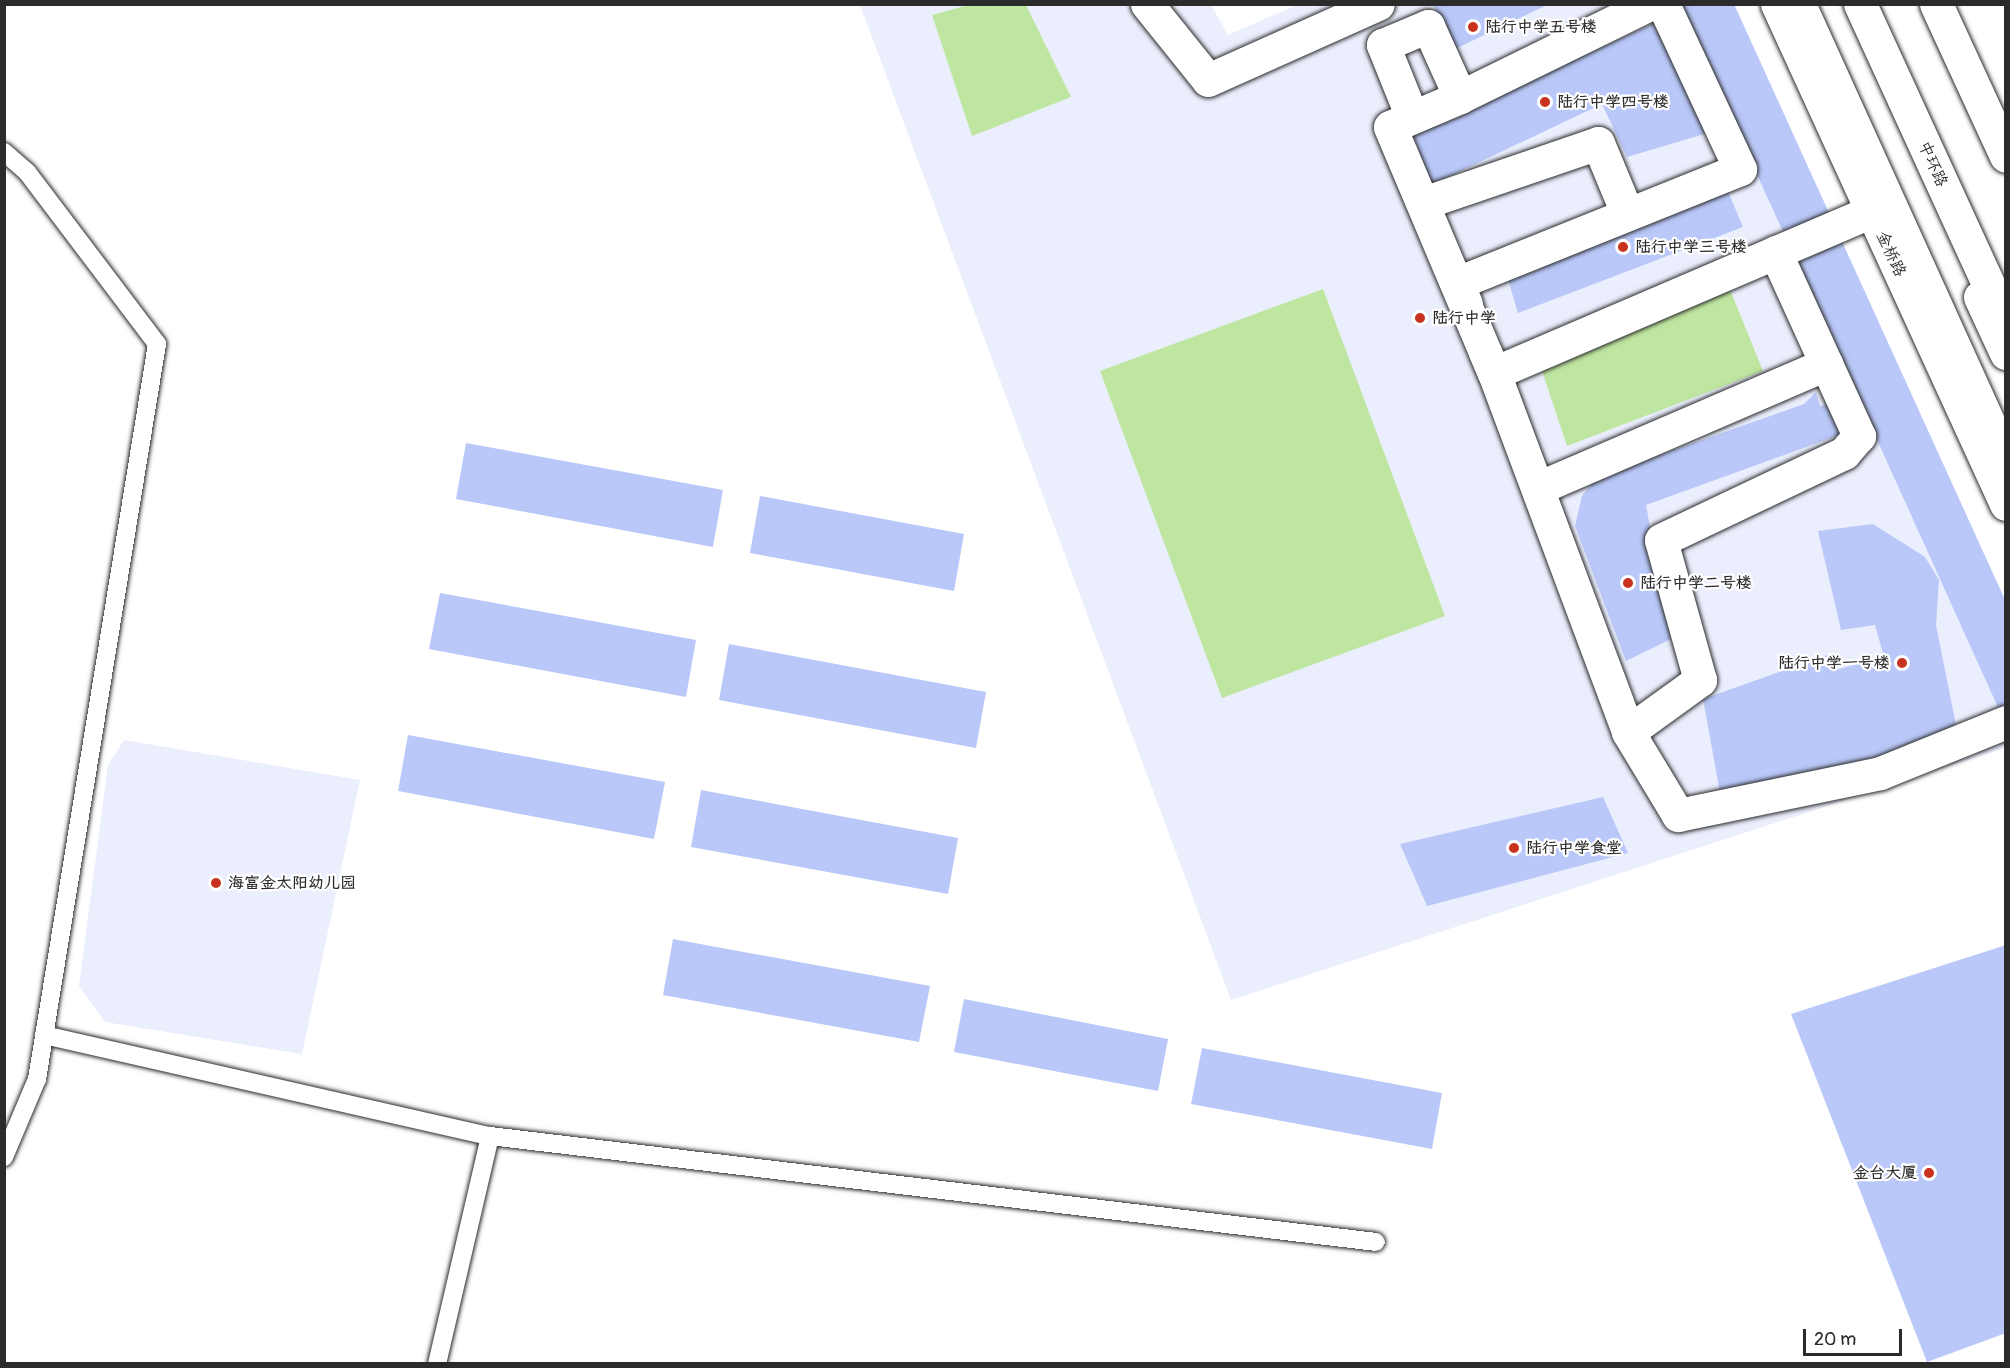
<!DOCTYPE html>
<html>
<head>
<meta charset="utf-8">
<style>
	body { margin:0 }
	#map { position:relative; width:2010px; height:1368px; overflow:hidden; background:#fff; font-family:Pangolin,"LXGW WenKai TC",sans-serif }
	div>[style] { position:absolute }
	.built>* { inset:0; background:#eaeefd }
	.green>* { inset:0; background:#bfe6a1 }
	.building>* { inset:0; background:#b9c8f8 }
	.roads { filter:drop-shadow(0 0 2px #2b2b2b) drop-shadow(0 0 2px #2b2b2b) }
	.service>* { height:18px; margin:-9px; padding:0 9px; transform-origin:9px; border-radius:9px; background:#fff }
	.minor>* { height:33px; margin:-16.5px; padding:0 16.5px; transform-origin:16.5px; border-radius:16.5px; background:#fff }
	.primary>* { height:33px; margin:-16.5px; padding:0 16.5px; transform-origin:16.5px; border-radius:16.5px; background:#fff }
	.trunk>* { height:33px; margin:-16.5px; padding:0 16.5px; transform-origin:16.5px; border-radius:16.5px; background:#fff }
	.dots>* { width:16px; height:16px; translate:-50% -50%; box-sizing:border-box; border:3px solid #fff; border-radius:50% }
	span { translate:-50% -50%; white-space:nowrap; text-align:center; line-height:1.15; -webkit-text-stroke:4.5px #fff; paint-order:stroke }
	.poi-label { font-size:16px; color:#2b2b2b; font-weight:700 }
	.left { translate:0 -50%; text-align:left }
	.right { translate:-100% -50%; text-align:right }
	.street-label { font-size:16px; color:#2b2b2b }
	.frame { position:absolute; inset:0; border:6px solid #2b2b2b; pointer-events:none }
	.scale { position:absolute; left:1803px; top:1329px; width:99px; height:27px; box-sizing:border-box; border:3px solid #2b2b2b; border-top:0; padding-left:8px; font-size:18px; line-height:21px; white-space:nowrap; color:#2b2b2b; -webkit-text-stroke:4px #fff; paint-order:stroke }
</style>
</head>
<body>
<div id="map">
	<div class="built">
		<div style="clip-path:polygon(860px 5px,1211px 5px,1228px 35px,1297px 5px,1703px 5px,2005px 601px,2005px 748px,1231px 1000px)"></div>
		<div style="clip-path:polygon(124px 740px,360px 780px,302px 1054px,105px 1022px,79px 986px,108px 765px)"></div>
	</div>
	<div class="green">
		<div style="clip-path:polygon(972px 4px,1026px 5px,1071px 97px,972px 136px,932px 15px)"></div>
		<div style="clip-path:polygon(1729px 287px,1763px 371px,1567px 446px,1539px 362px)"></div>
		<div style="clip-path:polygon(1323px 289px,1445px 616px,1222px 698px,1100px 371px)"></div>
	</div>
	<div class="building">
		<div style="clip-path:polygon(1433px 4px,1549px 4px,1455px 49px)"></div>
		<div style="clip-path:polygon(1680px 4px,1734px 4px,2006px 602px,2006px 725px)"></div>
		<div style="clip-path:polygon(1659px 21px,1675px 69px,1711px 132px,1627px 157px,1602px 104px,1431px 185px,1413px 135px)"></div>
		<div style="clip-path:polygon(1724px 182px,1743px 227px,1518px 313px,1504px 266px)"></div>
		<div style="clip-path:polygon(1816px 392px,1820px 406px,1840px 400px,1845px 433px,1646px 505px,1671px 639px,1626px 661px,1575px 526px,1582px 496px,1597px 477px,1804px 404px)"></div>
		<div style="clip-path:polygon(466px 443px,723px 490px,713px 547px,456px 499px)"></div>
		<div style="clip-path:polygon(760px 496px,964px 534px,954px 591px,750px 553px)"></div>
		<div style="clip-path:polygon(1873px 524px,1925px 557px,1939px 580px,1936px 625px,1958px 735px,1721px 798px,1703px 699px,1830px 654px,1835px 670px,1884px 657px,1875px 625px,1841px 630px,1818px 531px)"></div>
		<div style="clip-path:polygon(440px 593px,696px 640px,686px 697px,429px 649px)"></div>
		<div style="clip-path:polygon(729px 644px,986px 692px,976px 748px,719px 700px)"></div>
		<div style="clip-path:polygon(408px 735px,665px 782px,654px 839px,398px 791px)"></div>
		<div style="clip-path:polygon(701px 790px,958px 838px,948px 894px,691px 847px)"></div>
		<div style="clip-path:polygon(1603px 797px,1628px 853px,1427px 906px,1400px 844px)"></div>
		<div style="clip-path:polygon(673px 939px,930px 986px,919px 1042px,663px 995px)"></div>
		<div style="clip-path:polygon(2006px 945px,2006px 1333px,1927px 1362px,1791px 1014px)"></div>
		<div style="clip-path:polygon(964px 999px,1168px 1039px,1158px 1091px,954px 1052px)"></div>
		<div style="clip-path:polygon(1202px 1048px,1442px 1093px,1432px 1149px,1191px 1104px)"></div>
	</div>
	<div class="roads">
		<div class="service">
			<div style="left:4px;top:152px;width:30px;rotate:41deg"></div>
			<div style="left:27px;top:172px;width:216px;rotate:52.9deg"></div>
			<div style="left:157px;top:344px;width:745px;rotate:99.27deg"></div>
			<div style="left:37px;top:1079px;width:85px;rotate:112.9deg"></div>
			<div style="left:44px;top:1035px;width:457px;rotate:12.8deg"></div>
			<div style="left:490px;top:1136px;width:892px;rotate:6.82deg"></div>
			<div style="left:437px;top:1364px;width:234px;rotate:-76.9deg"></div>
		</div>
		<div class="minor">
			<div style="left:1147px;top:4px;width:97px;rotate:51.2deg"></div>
			<div style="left:1208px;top:80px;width:186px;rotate:-24.1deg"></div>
			<div style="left:1460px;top:97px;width:76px;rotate:156.8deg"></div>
			<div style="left:1390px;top:127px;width:267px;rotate:67.1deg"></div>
			<div style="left:1494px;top:373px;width:383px;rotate:69.5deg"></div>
			<div style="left:1628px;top:732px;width:89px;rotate:-35.8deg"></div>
			<div style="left:1700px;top:680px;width:145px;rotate:-105.6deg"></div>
			<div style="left:1661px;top:540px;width:203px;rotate:-25.4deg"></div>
			<div style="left:1844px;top:453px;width:23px;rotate:-49deg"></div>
			<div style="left:1859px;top:436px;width:202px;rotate:-114.5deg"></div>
			<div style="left:1412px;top:117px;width:78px;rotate:-111.9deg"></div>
			<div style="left:1383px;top:45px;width:49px;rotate:-22.9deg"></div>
			<div style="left:1428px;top:26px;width:78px;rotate:65.7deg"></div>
			<div style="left:1460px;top:97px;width:212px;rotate:-26.1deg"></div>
			<div style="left:1423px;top:203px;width:185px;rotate:-18.9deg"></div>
			<div style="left:1598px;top:143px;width:76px;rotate:67.5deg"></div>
			<div style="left:1466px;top:304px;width:23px;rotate:-113deg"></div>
			<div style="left:1457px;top:283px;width:305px;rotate:-21.9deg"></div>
			<div style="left:1740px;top:169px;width:182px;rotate:-115deg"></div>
			<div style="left:1485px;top:352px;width:23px;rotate:67deg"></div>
			<div style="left:1494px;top:373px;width:411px;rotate:-23.2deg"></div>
			<div style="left:1538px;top:488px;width:314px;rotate:-23.3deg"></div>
			<div style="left:1628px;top:732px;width:97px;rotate:58.9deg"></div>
			<div style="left:1678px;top:815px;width:206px;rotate:-11.7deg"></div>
			<div style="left:1880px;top:773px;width:136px;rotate:-22deg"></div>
		</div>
		<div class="primary">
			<div style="left:1777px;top:4px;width:550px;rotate:65.39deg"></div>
			<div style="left:1980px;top:297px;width:62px;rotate:65.1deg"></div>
		</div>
		<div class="trunk">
			<div style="left:1799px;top:4px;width:502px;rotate:65.63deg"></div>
			<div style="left:1860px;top:4px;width:351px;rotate:65.4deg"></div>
			<div style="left:1936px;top:4px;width:167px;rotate:65.3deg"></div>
		</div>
	</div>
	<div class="dots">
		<div style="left:1473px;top:27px;background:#c8321e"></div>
		<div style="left:1545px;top:102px;background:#c8321e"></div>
		<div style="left:1623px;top:247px;background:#c8321e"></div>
		<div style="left:1420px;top:318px;background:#c8321e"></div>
		<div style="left:1628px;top:583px;background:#c8321e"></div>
		<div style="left:1902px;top:663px;background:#c8321e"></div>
		<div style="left:1514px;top:848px;background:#c8321e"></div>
		<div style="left:216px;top:883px;background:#c8321e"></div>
		<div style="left:1929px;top:1173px;background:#c8321e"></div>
	</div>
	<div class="poi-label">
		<span class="left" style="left:1485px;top:27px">陆行中学五号楼</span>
		<span class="left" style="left:1557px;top:102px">陆行中学四号楼</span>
		<span class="left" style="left:1635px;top:247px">陆行中学三号楼</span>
		<span class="left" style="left:1432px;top:318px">陆行中学</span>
		<span class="left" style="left:1640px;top:583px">陆行中学二号楼</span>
		<span class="right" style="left:1890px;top:663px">陆行中学一号楼</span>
		<span class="left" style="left:1526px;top:848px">陆行中学食堂</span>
		<span class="left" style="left:228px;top:883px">海富金太阳幼儿园</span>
		<span class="right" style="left:1917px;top:1173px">金台大厦</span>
	</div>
	<div class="street-label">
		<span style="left:1933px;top:164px;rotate:66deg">中环路</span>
		<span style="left:1891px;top:254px;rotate:65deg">金桥路</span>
	</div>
	<div class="frame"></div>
	<div class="scale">20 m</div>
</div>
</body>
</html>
